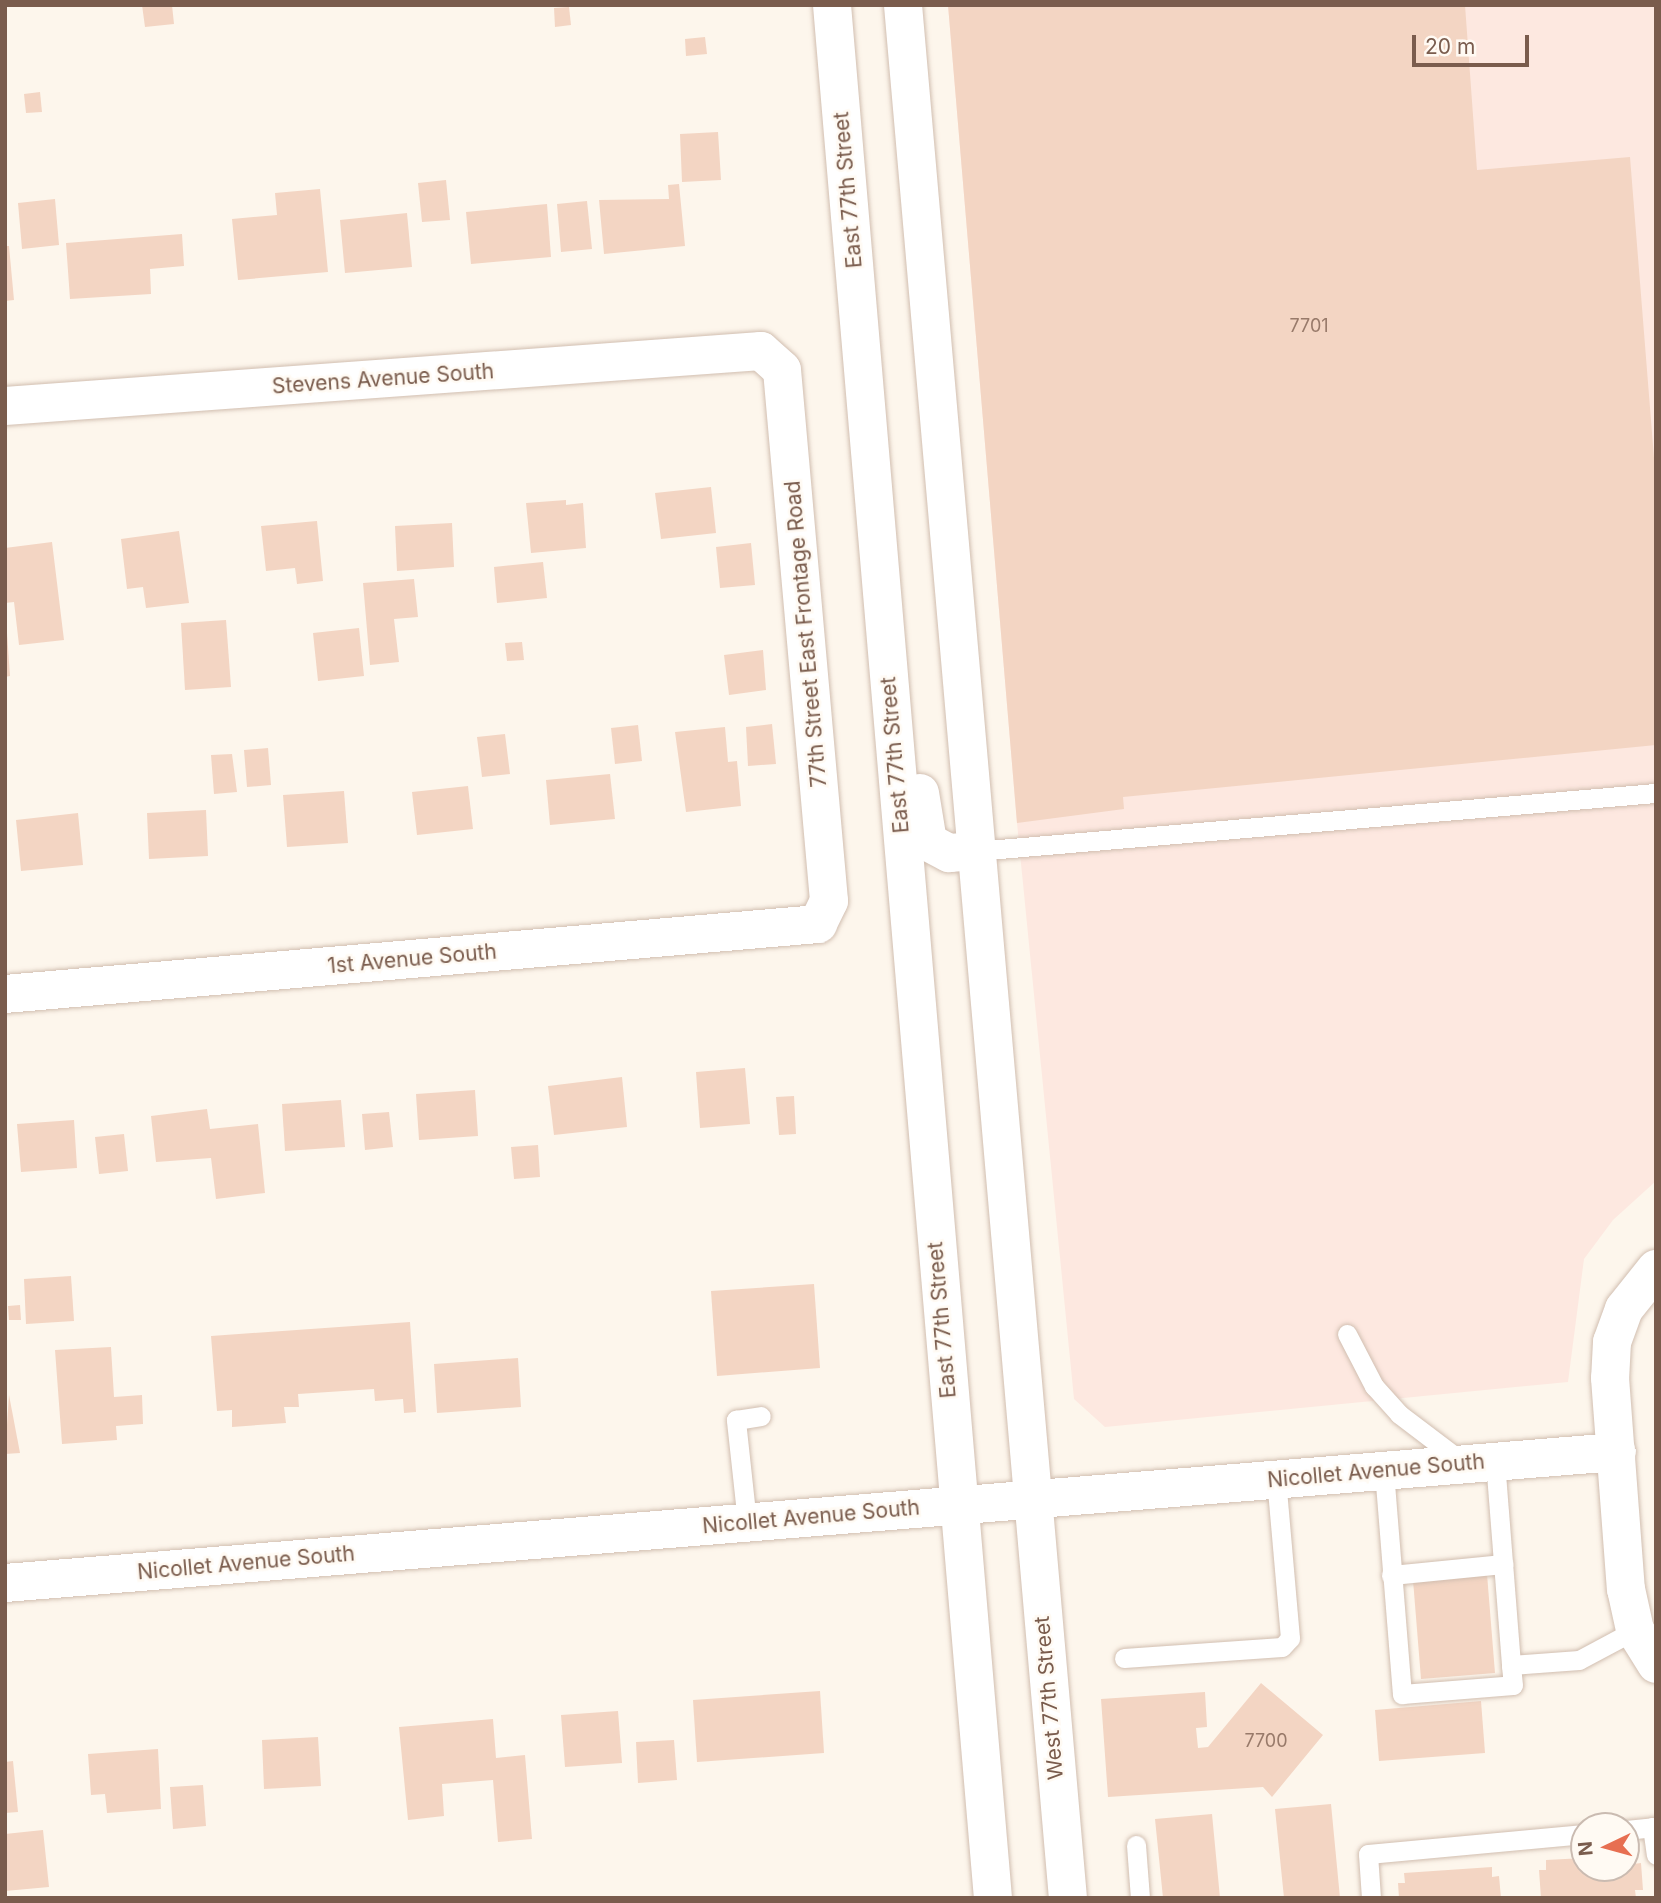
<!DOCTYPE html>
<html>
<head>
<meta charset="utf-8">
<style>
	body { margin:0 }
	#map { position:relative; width:1661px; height:1903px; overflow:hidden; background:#fdf6ec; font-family:Inter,sans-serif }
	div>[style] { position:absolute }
	.commercial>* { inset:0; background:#fde8e0 }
	.building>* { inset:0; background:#f3d5c3 }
	.roads { filter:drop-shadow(0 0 2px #d1beb0) drop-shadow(0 0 2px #d1beb0) }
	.lane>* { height:19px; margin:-9.5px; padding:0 9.5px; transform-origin:9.5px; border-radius:9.5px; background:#fff }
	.street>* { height:38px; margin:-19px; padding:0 19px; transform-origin:19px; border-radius:19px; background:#fff }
	.secondary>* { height:38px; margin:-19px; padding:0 19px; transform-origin:19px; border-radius:19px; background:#fff }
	span { translate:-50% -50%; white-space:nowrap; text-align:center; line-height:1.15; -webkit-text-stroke:5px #fffaf3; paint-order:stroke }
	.number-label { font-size:18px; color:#987a6a }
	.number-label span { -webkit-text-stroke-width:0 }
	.street-label { font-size:21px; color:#7a5c4d }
	.frame { position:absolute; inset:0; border:7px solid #7a5c4d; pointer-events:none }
	.north { position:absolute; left:1570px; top:1812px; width:70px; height:70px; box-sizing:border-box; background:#fffaf3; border:2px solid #cabbb1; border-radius:50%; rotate:265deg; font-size:19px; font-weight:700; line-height:28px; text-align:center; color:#7a5c4d }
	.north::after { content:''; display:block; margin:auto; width:24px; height:32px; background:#e76f51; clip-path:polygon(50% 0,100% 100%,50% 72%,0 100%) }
	.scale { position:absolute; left:1412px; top:35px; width:117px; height:32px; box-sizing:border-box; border:4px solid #7a5c4d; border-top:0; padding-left:9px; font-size:21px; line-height:24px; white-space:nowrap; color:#7a5c4d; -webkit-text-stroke:5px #fffaf3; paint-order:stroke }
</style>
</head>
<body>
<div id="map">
	<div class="commercial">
		<div style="clip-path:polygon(948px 5px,1656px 5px,1656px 1181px,1613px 1220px,1584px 1259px,1568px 1382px,1105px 1427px,1074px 1399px,1017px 823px)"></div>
	</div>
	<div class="building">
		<div style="clip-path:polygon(142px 5px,172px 5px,174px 24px,145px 27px)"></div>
		<div style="clip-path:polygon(948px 5px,1465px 5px,1477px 170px,1630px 157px,1656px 483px,1656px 745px,1123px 797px,1124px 809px,1017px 823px)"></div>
		<div style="clip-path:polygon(569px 7px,571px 25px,555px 27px,554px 8px)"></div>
		<div style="clip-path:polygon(705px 37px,707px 54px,686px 56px,685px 39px)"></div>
		<div style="clip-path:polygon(40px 92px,42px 112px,26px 113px,24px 94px)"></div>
		<div style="clip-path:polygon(718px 132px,721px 180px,682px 182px,680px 134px)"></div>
		<div style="clip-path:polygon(446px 180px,450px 220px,422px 222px,418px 183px)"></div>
		<div style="clip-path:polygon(679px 184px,685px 246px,604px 254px,599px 200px,669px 199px,668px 185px)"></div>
		<div style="clip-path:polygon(320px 189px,328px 272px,238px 280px,232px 219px,277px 215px,275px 193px)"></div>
		<div style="clip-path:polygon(55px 199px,59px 245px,22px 249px,18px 203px)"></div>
		<div style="clip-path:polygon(587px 201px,592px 249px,561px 252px,557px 204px)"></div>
		<div style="clip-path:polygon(547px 204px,551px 257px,471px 264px,466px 212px)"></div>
		<div style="clip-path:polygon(407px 213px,412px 267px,345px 273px,340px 220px)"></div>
		<div style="clip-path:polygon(182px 234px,184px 266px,150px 269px,151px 294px,70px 299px,66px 243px)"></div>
		<div style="clip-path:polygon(5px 246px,9px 246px,14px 300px,5px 301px)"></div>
		<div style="clip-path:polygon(711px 487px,716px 533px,661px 539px,655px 493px)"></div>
		<div style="clip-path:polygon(566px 500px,566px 505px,583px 503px,586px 548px,531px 553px,526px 503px)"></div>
		<div style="clip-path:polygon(317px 521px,323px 581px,297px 584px,295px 568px,266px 571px,261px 526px)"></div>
		<div style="clip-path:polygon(452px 523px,454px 567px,397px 571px,395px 526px)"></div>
		<div style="clip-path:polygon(179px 531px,189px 603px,146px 608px,143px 587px,127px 589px,121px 539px)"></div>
		<div style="clip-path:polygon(52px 542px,64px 640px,19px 645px,14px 602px,5px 603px,5px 548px)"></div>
		<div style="clip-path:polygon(751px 543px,755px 585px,720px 588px,716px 547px)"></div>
		<div style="clip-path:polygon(543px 562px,547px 598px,497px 603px,494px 567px)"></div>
		<div style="clip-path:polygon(414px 579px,418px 617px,394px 619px,399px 662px,370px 665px,363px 583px)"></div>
		<div style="clip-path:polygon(226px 620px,231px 687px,185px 690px,181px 623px)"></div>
		<div style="clip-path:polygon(359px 628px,364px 676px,318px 681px,313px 633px)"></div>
		<div style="clip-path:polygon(7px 633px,10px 676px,5px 677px,5px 634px)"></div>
		<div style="clip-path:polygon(522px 642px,524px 660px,507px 661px,505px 643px)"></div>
		<div style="clip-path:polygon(763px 650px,766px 690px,729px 695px,724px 655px)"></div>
		<div style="clip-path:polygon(772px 724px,776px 764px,748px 766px,746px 727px)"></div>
		<div style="clip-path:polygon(638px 725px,642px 761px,615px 764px,611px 728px)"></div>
		<div style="clip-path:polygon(725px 727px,728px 762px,737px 761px,741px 806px,686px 812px,675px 732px)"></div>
		<div style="clip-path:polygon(505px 734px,510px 774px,482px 777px,477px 737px)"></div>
		<div style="clip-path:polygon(268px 748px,271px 785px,247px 787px,244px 750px)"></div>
		<div style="clip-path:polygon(232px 754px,237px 792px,214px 794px,211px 755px)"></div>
		<div style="clip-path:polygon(610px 774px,615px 819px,550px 825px,546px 780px)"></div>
		<div style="clip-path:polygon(468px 786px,473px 829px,417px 835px,412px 792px)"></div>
		<div style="clip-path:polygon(344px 791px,348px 843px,287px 847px,283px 795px)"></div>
		<div style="clip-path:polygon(206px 810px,208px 856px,149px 859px,147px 813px)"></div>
		<div style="clip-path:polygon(78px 813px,83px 865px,21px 871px,16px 820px)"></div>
		<div style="clip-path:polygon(745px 1068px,750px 1124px,700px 1128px,696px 1072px)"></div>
		<div style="clip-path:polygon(622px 1077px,627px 1127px,554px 1135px,548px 1086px)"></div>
		<div style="clip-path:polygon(475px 1090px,478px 1136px,419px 1140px,416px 1094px)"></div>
		<div style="clip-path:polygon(794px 1096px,796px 1134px,779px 1135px,776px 1097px)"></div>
		<div style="clip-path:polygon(341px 1100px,345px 1147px,285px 1151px,282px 1104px)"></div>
		<div style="clip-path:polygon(207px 1109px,210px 1129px,258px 1124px,265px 1193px,216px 1199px,211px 1158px,156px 1162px,151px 1116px)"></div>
		<div style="clip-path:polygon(389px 1112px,393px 1147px,365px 1150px,362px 1114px)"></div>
		<div style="clip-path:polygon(74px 1120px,77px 1168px,21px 1172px,17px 1124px)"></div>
		<div style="clip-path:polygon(124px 1134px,128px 1171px,99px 1174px,95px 1137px)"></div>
		<div style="clip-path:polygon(538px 1145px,540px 1177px,514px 1179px,511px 1147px)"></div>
		<div style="clip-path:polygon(71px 1276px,74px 1321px,26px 1324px,24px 1279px)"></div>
		<div style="clip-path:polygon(814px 1284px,820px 1368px,717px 1376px,711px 1291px)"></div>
		<div style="clip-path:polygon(20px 1305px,21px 1320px,9px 1320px,8px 1306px)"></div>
		<div style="clip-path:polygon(410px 1322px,416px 1412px,404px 1413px,403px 1399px,375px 1401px,374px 1389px,298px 1394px,299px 1407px,284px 1407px,286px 1423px,232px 1427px,232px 1410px,217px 1411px,211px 1336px)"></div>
		<div style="clip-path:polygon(111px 1347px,114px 1397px,142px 1395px,143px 1424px,116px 1426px,117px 1440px,62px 1444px,55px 1350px)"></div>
		<div style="clip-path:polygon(518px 1358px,521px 1407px,437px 1413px,434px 1364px)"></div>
		<div style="clip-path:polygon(9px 1395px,20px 1453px,5px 1454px)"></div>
		<div style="clip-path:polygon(1487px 1574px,1495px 1673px,1421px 1679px,1413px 1580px)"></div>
		<div style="clip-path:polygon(1261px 1683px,1323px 1735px,1272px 1797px,1263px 1787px,1108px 1797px,1101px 1699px,1205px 1692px,1207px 1727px,1196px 1728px,1198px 1748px,1208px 1747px)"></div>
		<div style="clip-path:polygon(820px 1691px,824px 1753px,697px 1762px,693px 1700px)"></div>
		<div style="clip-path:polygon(1481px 1701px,1485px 1753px,1379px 1761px,1375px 1710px)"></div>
		<div style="clip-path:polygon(618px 1711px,622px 1763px,565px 1767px,561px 1715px)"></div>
		<div style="clip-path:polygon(493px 1719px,496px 1758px,525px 1755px,532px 1839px,498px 1842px,493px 1780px,442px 1784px,444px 1816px,408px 1820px,399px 1727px)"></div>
		<div style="clip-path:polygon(318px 1737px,321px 1786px,264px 1789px,262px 1740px)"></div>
		<div style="clip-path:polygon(674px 1740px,677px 1780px,638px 1783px,636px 1742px)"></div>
		<div style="clip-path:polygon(158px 1749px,161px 1809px,107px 1813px,105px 1794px,91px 1795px,88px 1754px)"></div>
		<div style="clip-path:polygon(13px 1761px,18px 1812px,5px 1813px,5px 1762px)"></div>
		<div style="clip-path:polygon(203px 1785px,206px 1826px,173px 1829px,170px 1787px)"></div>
		<div style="clip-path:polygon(1331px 1804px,1340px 1898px,1284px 1898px,1275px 1809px)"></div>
		<div style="clip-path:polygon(1212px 1814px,1220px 1898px,1163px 1898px,1155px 1819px)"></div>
		<div style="clip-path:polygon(43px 1830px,49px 1887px,5px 1891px,5px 1834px)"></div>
		<div style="clip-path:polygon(1633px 1854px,1633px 1864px,1641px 1863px,1643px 1890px,1635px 1890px,1636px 1898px,1541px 1898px,1539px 1870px,1546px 1870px,1546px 1860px,1584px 1858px,1584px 1868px,1626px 1868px,1626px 1855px)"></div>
		<div style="clip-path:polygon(1492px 1867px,1492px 1877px,1499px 1876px,1501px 1898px,1399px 1898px,1398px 1883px,1405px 1883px,1404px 1873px)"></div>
	</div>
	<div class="roads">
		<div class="lane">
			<div style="left:976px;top:851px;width:682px;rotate:-4.88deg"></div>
			<div style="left:1347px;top:1334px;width:59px;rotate:62.6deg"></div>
			<div style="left:1374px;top:1386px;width:38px;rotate:48deg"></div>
			<div style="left:1399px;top:1414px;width:78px;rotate:37.2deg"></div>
			<div style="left:1495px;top:1461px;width:205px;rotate:85.5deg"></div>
			<div style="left:1511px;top:1665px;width:68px;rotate:-4.2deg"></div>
			<div style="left:1579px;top:1660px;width:64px;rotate:-28.2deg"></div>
			<div style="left:1384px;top:1471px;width:224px;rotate:85.4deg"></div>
			<div style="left:1402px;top:1694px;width:111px;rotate:-4.6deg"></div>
			<div style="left:1513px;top:1685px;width:20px;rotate:-96deg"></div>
			<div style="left:747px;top:1522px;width:103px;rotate:-96.2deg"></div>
			<div style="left:736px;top:1420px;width:25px;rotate:-9deg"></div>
			<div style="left:1391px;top:1575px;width:113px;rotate:-5.6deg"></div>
			<div style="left:1124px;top:1658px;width:158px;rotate:-4deg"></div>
			<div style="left:1282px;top:1647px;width:12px;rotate:-48deg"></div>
			<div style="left:1290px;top:1638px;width:160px;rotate:-95deg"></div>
			<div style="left:1652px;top:1827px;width:28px;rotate:82deg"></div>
			<div style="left:1626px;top:1830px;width:30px;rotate:-6deg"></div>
			<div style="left:1136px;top:1845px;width:53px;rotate:85.7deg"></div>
			<div style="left:1371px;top:1898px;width:44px;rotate:-93.9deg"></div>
			<div style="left:1368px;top:1854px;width:217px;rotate:-5.3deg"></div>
		</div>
		<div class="street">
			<div style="left:5px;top:406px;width:758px;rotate:-4.16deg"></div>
			<div style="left:761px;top:351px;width:28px;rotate:42deg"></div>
			<div style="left:782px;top:370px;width:533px;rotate:84.94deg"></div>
			<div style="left:829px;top:901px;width:25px;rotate:116deg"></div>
			<div style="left:818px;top:924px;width:816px;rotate:175.08deg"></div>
			<div style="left:1656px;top:1269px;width:51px;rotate:128.7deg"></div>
			<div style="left:1624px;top:1309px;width:35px;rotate:110deg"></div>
			<div style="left:1612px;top:1342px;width:36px;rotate:93deg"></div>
			<div style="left:1610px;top:1378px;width:212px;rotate:85.7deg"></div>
			<div style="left:1626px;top:1589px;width:42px;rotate:77.6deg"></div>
			<div style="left:1635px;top:1630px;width:40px;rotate:58deg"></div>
		</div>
		<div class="secondary">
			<div style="left:832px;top:5px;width:1900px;rotate:85.14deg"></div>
			<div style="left:903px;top:5px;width:1900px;rotate:85.02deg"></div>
			<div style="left:920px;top:793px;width:50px;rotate:80.7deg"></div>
			<div style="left:928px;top:842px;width:24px;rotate:28deg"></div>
			<div style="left:949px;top:853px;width:27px;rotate:-4deg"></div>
			<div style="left:5px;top:1583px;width:1617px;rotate:-4.65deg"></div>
		</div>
	</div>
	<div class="number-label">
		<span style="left:1309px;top:326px">7701</span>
		<span style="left:1266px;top:1741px">7700</span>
	</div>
	<div class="street-label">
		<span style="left:848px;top:190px;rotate:-95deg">East 77th Street</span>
		<span style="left:383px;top:379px;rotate:-4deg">Stevens Avenue South</span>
		<span style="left:806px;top:634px;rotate:-95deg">77th Street East Frontage Road</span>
		<span style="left:895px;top:755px;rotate:-95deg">East 77th Street</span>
		<span style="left:412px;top:959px;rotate:-5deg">1st Avenue South</span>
		<span style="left:942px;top:1320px;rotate:-95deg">East 77th Street</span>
		<span style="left:1376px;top:1471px;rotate:-5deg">Nicollet Avenue South</span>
		<span style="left:811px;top:1517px;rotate:-5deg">Nicollet Avenue South</span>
		<span style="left:246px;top:1563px;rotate:-5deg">Nicollet Avenue South</span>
		<span style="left:1049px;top:1698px;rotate:-95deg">West 77th Street</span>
	</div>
	<div class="frame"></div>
	<div class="north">N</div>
	<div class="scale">20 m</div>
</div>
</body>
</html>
